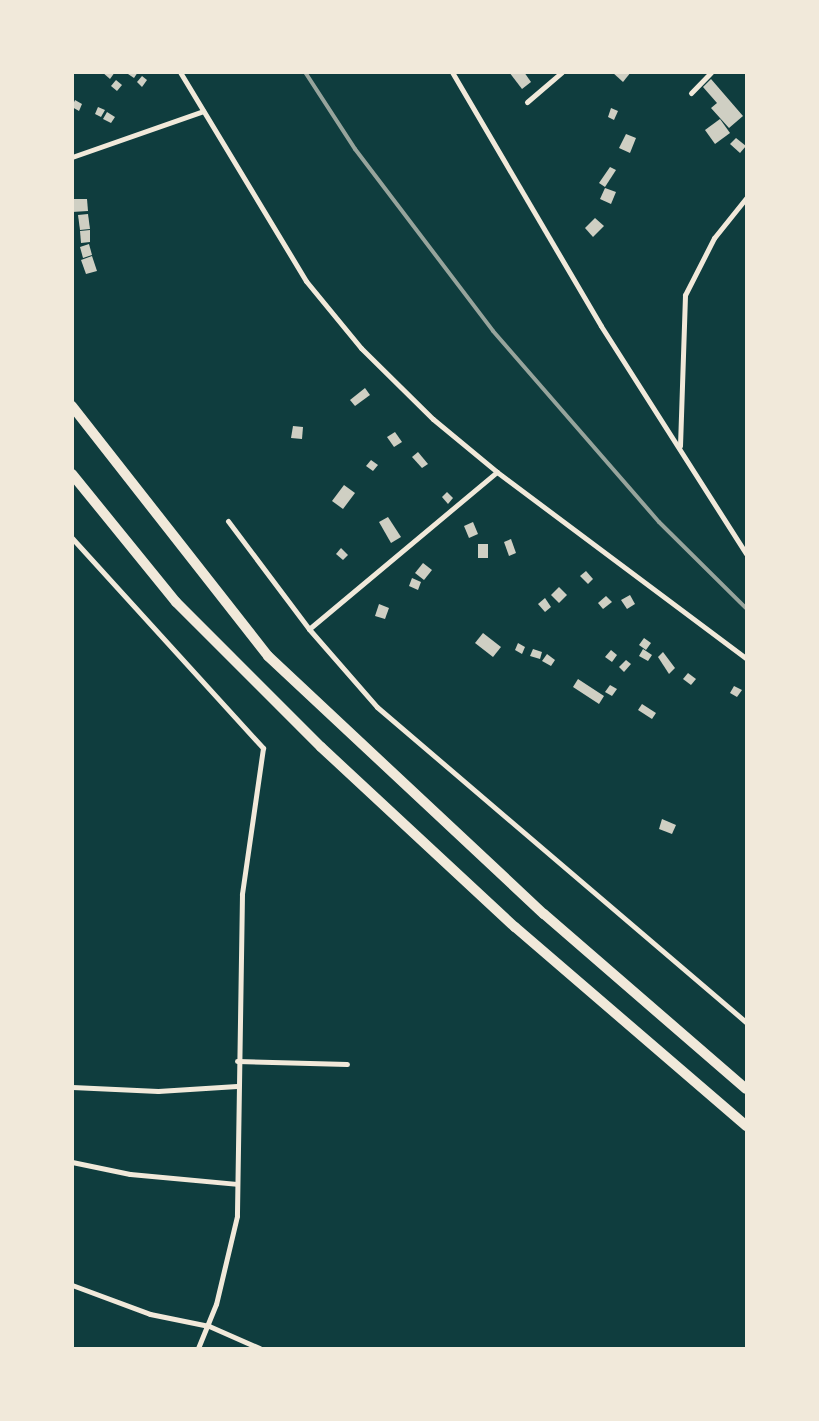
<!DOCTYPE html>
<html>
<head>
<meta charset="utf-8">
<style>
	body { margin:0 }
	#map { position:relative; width:819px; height:1421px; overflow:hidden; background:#0f3d3e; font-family:Raleway,sans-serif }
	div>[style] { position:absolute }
	.building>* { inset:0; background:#cfcfc3 }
	.minor>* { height:5px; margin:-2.5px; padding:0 2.5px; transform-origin:2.5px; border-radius:2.5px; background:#f1e9da }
	.motorway>* { height:10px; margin:-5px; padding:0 5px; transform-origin:5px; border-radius:5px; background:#f1e9da }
	.rail>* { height:4px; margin:-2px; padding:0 2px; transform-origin:2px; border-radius:2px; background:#97a49c }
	span { translate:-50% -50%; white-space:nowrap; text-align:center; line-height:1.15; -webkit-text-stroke:4.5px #f1e9da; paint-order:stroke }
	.frame { position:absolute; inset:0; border:74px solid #f1e9da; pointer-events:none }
</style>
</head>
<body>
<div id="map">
	<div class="building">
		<div style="clip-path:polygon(102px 72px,115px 72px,110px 79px)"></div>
		<div style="clip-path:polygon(138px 72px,134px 78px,128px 74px,129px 72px)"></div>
		<div style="clip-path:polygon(509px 72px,524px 72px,531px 82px,522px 89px)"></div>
		<div style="clip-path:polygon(612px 72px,631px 72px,623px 82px)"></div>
		<div style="clip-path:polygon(142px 76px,147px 80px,142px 87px,137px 82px)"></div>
		<div style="clip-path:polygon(711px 79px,743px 116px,729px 128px,711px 108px,717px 103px,703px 87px)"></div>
		<div style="clip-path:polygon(116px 80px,122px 85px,117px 91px,111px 86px)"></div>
		<div style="clip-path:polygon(75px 100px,82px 104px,79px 111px,72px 107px)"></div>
		<div style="clip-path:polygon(98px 107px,105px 110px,101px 117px,95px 114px)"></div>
		<div style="clip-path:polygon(611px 108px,618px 111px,614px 120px,608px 117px)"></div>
		<div style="clip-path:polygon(107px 112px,115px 117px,111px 123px,103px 119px)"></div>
		<div style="clip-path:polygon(720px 119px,730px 133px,715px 144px,705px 130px)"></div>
		<div style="clip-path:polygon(626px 134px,636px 138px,630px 153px,619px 148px)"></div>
		<div style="clip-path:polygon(736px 138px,746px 146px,740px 153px,730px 144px)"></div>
		<div style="clip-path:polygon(610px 167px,616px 170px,605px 187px,599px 183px)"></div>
		<div style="clip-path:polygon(605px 188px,616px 192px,611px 204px,600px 199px)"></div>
		<div style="clip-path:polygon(72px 199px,87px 199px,88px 211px,72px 212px)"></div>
		<div style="clip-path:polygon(88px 214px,90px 229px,80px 230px,78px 215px)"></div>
		<div style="clip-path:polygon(595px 218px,604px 226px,593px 237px,585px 228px)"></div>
		<div style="clip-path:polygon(90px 230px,90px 242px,81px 243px,80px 231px)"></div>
		<div style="clip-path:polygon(89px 244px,92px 255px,83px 258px,80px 247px)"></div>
		<div style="clip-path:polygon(92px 256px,97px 271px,86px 274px,81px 260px)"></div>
		<div style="clip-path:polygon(365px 388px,370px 395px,355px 406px,350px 400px)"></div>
		<div style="clip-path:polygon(293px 426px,303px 427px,302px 439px,291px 438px)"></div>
		<div style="clip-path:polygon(395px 432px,402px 442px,394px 447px,387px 437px)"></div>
		<div style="clip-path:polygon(418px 452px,428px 464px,422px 468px,412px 457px)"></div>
		<div style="clip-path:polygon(371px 460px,378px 465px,373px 471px,366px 466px)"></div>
		<div style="clip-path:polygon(344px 485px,355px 493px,343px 509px,332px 501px)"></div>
		<div style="clip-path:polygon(447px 492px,453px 498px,448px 504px,442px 497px)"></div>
		<div style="clip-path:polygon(388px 517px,401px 537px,391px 543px,379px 522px)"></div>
		<div style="clip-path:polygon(473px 522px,478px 534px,469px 538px,464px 526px)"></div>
		<div style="clip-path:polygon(511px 539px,516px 553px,509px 556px,504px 542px)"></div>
		<div style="clip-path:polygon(478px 544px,488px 544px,488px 558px,478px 558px)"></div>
		<div style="clip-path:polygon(341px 548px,348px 555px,343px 560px,336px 554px)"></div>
		<div style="clip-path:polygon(423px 563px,432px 570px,424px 580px,415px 573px)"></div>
		<div style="clip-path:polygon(586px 571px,593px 579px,588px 584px,580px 576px)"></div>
		<div style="clip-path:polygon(412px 578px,421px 582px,418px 590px,409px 586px)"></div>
		<div style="clip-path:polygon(559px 587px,567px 595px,559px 603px,551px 595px)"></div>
		<div style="clip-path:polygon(630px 595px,635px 604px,627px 609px,621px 600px)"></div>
		<div style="clip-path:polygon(606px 596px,612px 602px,603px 609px,598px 603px)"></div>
		<div style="clip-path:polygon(545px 598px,551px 607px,545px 612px,538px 604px)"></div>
		<div style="clip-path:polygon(379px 604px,389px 608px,385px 619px,375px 616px)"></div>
		<div style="clip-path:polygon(483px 633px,501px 647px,493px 657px,475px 643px)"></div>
		<div style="clip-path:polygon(644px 638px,651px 643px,646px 650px,639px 645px)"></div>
		<div style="clip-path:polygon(518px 643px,525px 647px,522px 654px,515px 650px)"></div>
		<div style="clip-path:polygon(533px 649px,542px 652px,540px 659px,530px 656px)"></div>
		<div style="clip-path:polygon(643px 649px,652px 655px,648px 661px,639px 656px)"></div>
		<div style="clip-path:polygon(611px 650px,617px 655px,612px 662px,605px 657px)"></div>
		<div style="clip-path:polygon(663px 652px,675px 668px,669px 674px,658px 657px)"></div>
		<div style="clip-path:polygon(547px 654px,555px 660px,551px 666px,542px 661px)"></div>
		<div style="clip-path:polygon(626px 660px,631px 664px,624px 672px,619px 667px)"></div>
		<div style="clip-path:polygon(688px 673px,696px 679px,691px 685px,683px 679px)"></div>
		<div style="clip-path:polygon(578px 679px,604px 696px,599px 704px,573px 687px)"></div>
		<div style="clip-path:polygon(610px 685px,617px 689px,612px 696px,605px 692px)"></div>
		<div style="clip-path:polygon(734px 686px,742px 690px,737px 697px,730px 693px)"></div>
		<div style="clip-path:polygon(642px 704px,656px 713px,652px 719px,638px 710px)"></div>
		<div style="clip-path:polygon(662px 819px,676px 825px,672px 834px,659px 829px)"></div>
	</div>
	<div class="minor">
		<div style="left:180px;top:72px;width:244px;rotate:58.9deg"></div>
		<div style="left:306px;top:281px;width:87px;rotate:50.6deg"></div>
		<div style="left:361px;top:348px;width:101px;rotate:44.6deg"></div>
		<div style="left:433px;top:419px;width:83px;rotate:39.6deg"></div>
		<div style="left:497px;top:472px;width:311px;rotate:36.8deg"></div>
		<div style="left:452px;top:72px;width:294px;rotate:59.6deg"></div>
		<div style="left:601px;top:326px;width:270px;rotate:57.5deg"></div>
		<div style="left:691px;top:93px;width:29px;rotate:-46deg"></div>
		<div style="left:527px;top:102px;width:46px;rotate:-40.6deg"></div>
		<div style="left:72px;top:157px;width:139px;rotate:-19.3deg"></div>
		<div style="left:680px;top:446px;width:151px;rotate:-88.1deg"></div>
		<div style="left:685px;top:295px;width:64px;rotate:-63deg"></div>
		<div style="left:714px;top:238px;width:51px;rotate:-51.3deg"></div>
		<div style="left:228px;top:521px;width:135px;rotate:53.1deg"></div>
		<div style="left:309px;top:629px;width:103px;rotate:48.9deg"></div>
		<div style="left:377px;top:707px;width:485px;rotate:40.5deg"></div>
		<div style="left:72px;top:538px;width:284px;rotate:47.7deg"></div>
		<div style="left:263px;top:748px;width:148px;rotate:98.2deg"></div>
		<div style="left:242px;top:894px;width:322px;rotate:90.9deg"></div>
		<div style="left:237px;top:1216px;width:90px;rotate:103.4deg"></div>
		<div style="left:216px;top:1304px;width:48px;rotate:112.2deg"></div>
		<div style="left:309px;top:629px;width:245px;rotate:-39.9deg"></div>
		<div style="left:237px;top:1061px;width:110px;rotate:1.6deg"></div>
		<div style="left:72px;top:1087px;width:86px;rotate:2.7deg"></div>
		<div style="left:158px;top:1091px;width:79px;rotate:-3.6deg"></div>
		<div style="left:72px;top:1162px;width:59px;rotate:11.7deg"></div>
		<div style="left:130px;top:1174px;width:107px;rotate:5.3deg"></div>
		<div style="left:72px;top:1285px;width:83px;rotate:20.4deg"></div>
		<div style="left:150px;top:1314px;width:60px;rotate:11.5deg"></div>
		<div style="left:209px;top:1326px;width:55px;rotate:23.7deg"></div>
	</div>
	<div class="motorway">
		<div style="left:72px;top:406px;width:318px;rotate:51.9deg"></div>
		<div style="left:268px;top:656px;width:378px;rotate:43.1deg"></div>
		<div style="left:544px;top:914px;width:267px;rotate:40.9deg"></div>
		<div style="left:72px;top:474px;width:165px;rotate:50.9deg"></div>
		<div style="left:176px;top:602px;width:205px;rotate:45deg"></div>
		<div style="left:321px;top:747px;width:265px;rotate:42.9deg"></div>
		<div style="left:515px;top:927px;width:305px;rotate:40.7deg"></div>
	</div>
	<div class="rail">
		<div style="left:305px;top:72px;width:92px;rotate:57deg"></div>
		<div style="left:355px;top:149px;width:228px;rotate:52.8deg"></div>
		<div style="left:493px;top:331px;width:253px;rotate:49deg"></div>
		<div style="left:659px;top:522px;width:122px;rotate:44.7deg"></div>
	</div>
	<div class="frame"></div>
</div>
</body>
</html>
